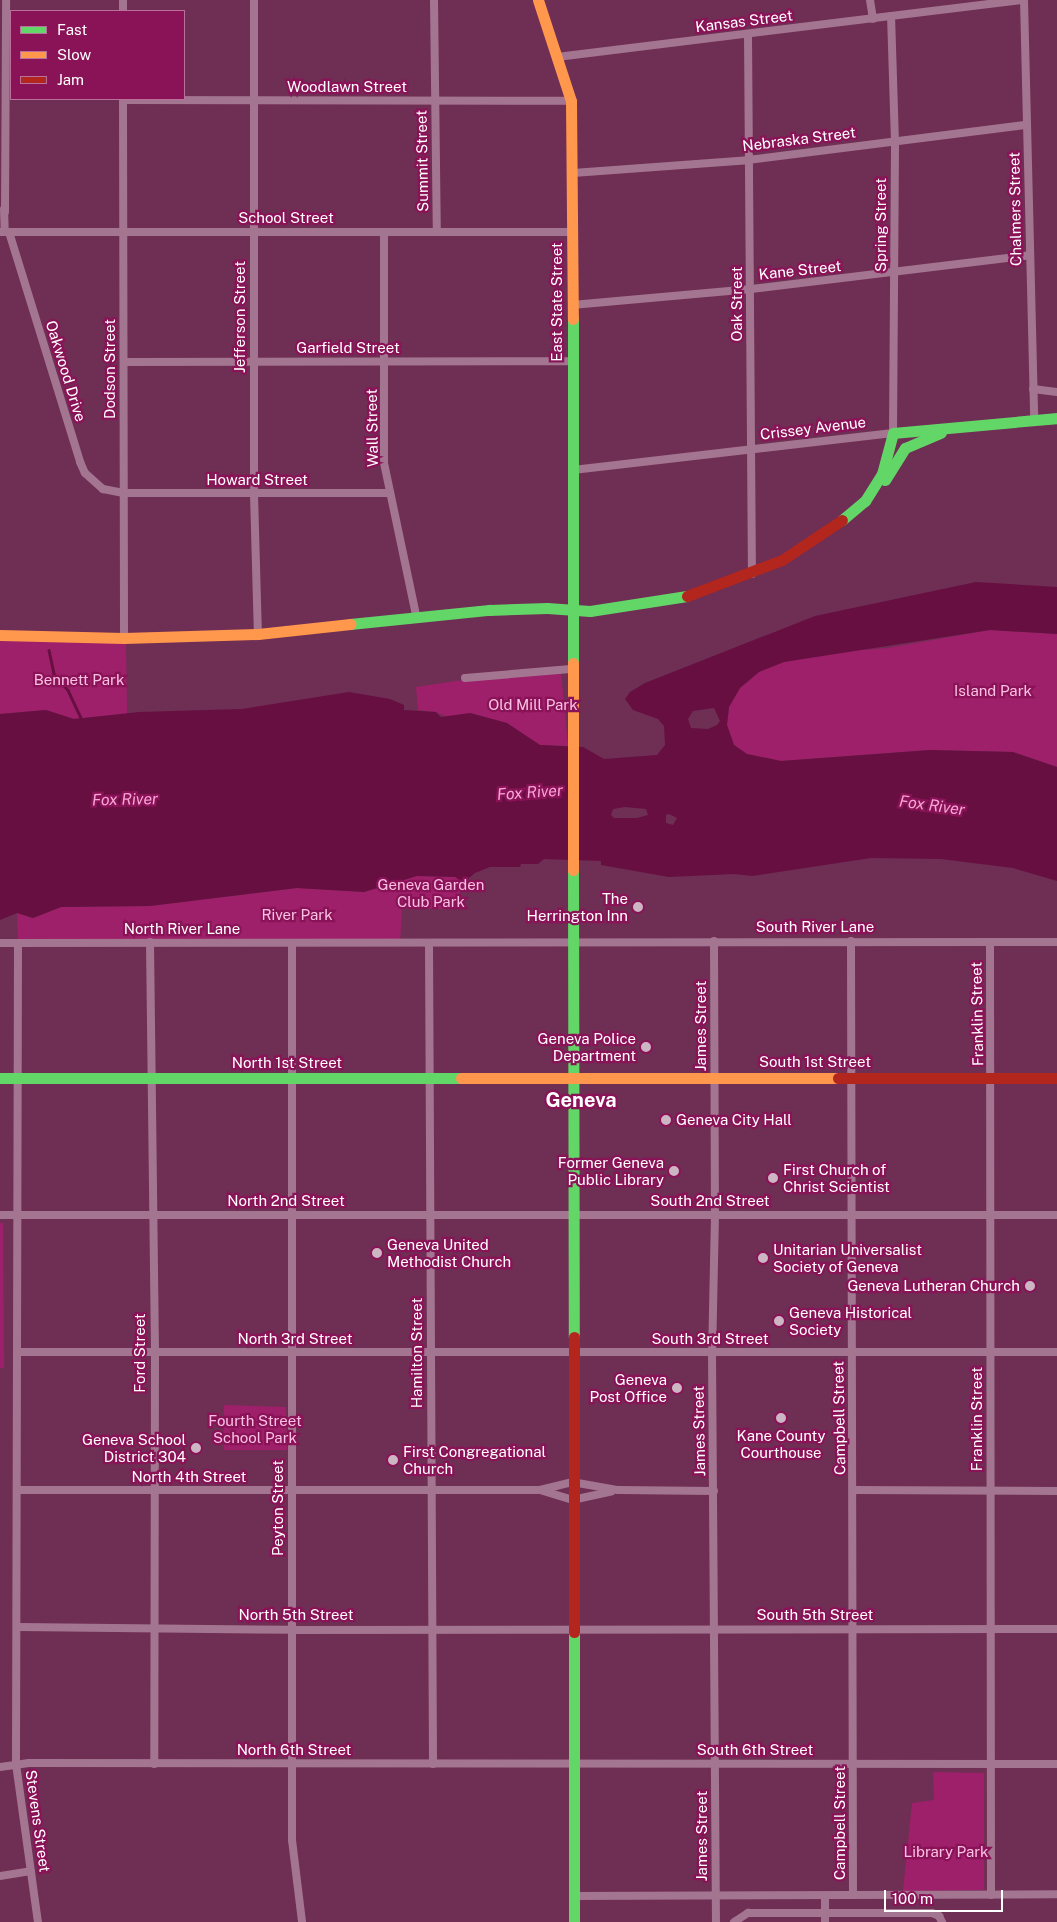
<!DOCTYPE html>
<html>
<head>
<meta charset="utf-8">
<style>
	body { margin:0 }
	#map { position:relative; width:1057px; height:1922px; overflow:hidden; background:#6f2e54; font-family:"Public Sans",sans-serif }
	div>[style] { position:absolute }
	.green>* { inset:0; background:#9f206a }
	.water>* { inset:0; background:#670f41 }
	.stream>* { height:2.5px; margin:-1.25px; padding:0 1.25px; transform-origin:1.25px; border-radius:1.25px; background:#670f41 }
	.street>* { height:8px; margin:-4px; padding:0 4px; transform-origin:4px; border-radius:4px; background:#a47590 }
	.fast>* { height:11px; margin:-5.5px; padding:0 5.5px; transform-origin:5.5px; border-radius:5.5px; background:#63d668 }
	.slow>* { height:11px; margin:-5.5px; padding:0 5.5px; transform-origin:5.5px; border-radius:5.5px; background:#ff974d }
	.jam>* { height:11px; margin:-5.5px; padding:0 5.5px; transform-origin:5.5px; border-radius:5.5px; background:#b3261e }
	.dots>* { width:14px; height:14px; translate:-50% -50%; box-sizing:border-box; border:2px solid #8a1358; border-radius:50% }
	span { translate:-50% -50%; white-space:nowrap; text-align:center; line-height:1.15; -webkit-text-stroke:4.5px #8a1358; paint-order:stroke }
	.street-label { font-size:15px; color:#fff }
	.park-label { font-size:15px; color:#fcc0e4 }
	.poi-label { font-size:15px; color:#fff }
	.right { translate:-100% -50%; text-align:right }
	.left { translate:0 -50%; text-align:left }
	.water-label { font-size:16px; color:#f8a5d6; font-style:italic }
	.district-label { font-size:20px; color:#fff; font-weight:700 }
	.legend { position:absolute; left:10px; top:10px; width:175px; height:90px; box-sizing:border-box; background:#8a1358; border:1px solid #b9719b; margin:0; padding:6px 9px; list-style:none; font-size:15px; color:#fff }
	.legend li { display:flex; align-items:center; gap:10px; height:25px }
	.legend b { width:25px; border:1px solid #b9719b }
	.scale { position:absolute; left:884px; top:1890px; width:119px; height:22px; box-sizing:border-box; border:2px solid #fff; border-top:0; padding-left:6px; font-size:15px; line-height:18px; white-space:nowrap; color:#fff; -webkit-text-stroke:4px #8a1358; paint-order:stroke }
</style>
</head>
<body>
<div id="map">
	<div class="green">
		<div style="clip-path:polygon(990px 630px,1057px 634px,1057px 767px,1013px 752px,930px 750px,781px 761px,747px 754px,734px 745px,727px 725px,729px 707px,740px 688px,759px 672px,784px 662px,834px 652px,887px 648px)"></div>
		<div style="clip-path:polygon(0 638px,126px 643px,127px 714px,73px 719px,46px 710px,0 714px)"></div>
		<div style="clip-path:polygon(561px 672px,568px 746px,540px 745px,507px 723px,470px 713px,447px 717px,436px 712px,418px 710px,416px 687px,496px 675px)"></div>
		<div style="clip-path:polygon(417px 876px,455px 877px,460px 880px,460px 909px,402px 908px,400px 943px,18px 943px,17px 913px,33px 918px,61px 907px,150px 906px,297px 888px,364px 892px)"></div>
		<div style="clip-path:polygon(0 1223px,3px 1223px,4px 1368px,0 1368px)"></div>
		<div style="clip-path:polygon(224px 1405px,286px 1407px,287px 1450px,224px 1450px)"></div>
		<div style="clip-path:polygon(933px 1772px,984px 1773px,984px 1890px,903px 1891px,912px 1803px,934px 1800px)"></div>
	</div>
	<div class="water">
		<div style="clip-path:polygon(evenodd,976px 582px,1057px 587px,1057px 634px,990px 630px,784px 662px,759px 672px,740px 688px,729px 707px,727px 725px,734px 745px,747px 754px,781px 761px,930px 750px,1013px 752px,1057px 767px,1057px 881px,1013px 868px,941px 859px,871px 858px,752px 876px,734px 874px,669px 877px,601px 865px,601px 861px,544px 859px,538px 864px,521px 864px,520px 867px,490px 867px,475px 873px,464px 882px,455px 877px,417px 876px,364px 892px,297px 888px,150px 906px,61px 907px,33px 918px,17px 913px,0 920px,0 714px,46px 710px,74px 719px,139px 712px,242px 709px,349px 692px,390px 699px,404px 705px,404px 710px,436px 712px,441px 717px,470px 713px,507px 723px,540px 745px,583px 747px,604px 759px,657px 755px,665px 745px,664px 726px,658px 719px,633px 710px,625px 699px,630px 692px,645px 683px,815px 616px,976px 582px,714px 708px,720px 721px,717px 725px,708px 729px,691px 728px,688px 719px,693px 711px,714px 708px,976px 582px,625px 807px,646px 809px,648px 815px,637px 818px,614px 818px,611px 815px,613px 809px,625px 807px,976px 582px,669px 814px,677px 818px,673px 825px,666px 823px,666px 815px,669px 814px)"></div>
	</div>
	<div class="stream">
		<div style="left:49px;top:650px;width:25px;rotate:78deg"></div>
		<div style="left:54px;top:674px;width:21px;rotate:49deg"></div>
		<div style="left:68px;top:690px;width:31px;rotate:65deg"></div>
	</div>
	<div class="street">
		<div style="left:123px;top:0;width:11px;rotate:90deg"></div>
		<div style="left:254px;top:0;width:494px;rotate:90deg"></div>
		<div style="left:254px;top:494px;width:140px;rotate:88.4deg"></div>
		<div style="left:434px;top:0;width:232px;rotate:89.3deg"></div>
		<div style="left:870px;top:0;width:19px;rotate:81deg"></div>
		<div style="left:1024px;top:0;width:417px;rotate:88.6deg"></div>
		<div style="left:748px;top:34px;width:540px;rotate:89.58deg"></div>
		<div style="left:557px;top:57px;width:470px;rotate:-7deg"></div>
		<div style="left:123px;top:99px;width:539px;rotate:89.89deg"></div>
		<div style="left:123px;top:100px;width:448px;rotate:0.1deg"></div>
		<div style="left:573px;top:173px;width:175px;rotate:-4.2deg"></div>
		<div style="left:748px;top:160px;width:281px;rotate:-7.2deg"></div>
		<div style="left:4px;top:209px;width:23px;rotate:88deg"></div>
		<div style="left:5px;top:212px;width:212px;rotate:-89.7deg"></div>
		<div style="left:0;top:232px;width:572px"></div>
		<div style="left:9px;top:232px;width:241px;rotate:72.8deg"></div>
		<div style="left:80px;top:462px;width:12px;rotate:66deg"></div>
		<div style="left:85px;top:473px;width:24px;rotate:42deg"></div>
		<div style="left:103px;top:489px;width:21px;rotate:11deg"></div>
		<div style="left:124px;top:493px;width:266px"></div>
		<div style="left:384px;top:233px;width:230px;rotate:90deg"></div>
		<div style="left:384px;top:463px;width:159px;rotate:78.1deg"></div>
		<div style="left:572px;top:305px;width:180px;rotate:-5.1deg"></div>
		<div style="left:751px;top:289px;width:281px;rotate:-6.9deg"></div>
		<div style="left:124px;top:362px;width:448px;rotate:-0.1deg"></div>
		<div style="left:1033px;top:389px;width:24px;rotate:7deg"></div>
		<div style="left:573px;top:470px;width:322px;rotate:-6.6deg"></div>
		<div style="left:893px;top:433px;width:291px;rotate:-89.6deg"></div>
		<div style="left:895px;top:142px;width:126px;rotate:-91.8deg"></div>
		<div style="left:465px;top:678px;width:106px;rotate:-4.9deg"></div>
		<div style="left:714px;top:941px;width:274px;rotate:89.8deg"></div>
		<div style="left:715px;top:1215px;width:138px;rotate:91.2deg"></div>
		<div style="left:712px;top:1353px;width:569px;rotate:89.6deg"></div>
		<div style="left:851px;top:941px;width:954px;rotate:89.88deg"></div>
		<div style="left:150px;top:942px;width:411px;rotate:89.3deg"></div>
		<div style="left:155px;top:1353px;width:411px;rotate:90.1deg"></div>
		<div style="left:0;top:943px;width:1057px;rotate:-0.05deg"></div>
		<div style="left:18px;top:943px;width:821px;rotate:90.14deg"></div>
		<div style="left:16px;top:1764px;width:160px;rotate:82.1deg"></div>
		<div style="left:292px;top:943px;width:897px;rotate:90deg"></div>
		<div style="left:292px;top:1840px;width:83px;rotate:83deg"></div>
		<div style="left:429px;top:943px;width:821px;rotate:89.72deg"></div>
		<div style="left:990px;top:943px;width:952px;rotate:89.94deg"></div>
		<div style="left:0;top:1215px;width:1057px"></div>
		<div style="left:18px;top:1352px;width:1039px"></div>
		<div style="left:18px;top:1490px;width:522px"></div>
		<div style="left:540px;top:1490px;width:33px;rotate:-14deg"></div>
		<div style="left:572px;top:1482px;width:47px;rotate:9.9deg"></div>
		<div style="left:618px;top:1490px;width:96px;rotate:0.6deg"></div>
		<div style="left:540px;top:1490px;width:34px;rotate:17deg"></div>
		<div style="left:572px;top:1500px;width:40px;rotate:-12deg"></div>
		<div style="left:853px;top:1490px;width:204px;rotate:0.3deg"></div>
		<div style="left:18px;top:1627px;width:274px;rotate:0.6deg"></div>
		<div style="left:292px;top:1630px;width:765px;rotate:-0.07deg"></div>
		<div style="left:0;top:1767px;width:29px;rotate:-8deg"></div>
		<div style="left:29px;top:1763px;width:1028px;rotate:0.06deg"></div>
		<div style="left:0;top:1876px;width:31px;rotate:-9deg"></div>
		<div style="left:574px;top:1896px;width:483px;rotate:-0.2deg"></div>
		<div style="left:825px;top:1896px;width:26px;rotate:90deg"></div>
		<div style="left:734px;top:1922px;width:17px;rotate:-33deg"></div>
		<div style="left:748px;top:1913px;width:184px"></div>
		<div style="left:932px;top:1913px;width:8px;rotate:23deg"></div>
		<div style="left:939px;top:1916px;width:7px;rotate:63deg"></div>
	</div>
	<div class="fast">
		<div style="left:573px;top:319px;width:344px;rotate:90deg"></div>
		<div style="left:885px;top:480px;width:38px;rotate:-58deg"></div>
		<div style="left:905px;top:448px;width:39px;rotate:-23deg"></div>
		<div style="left:842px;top:520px;width:30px;rotate:-40deg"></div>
		<div style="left:865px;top:501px;width:32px;rotate:-58deg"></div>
		<div style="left:882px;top:474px;width:42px;rotate:-75deg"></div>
		<div style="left:893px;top:433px;width:165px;rotate:-5.2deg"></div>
		<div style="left:350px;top:624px;width:140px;rotate:-5.8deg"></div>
		<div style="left:489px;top:610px;width:58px;rotate:-2deg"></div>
		<div style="left:547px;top:608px;width:43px;rotate:4deg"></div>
		<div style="left:590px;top:611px;width:98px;rotate:-8.8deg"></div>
		<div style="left:573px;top:870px;width:467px;rotate:89.9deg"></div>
		<div style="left:0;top:1078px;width:461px"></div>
		<div style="left:574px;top:1632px;width:290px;rotate:90deg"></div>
	</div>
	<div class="slow">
		<div style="left:538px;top:0;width:106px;rotate:71.9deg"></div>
		<div style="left:571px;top:101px;width:218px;rotate:89.5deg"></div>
		<div style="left:0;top:635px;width:124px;rotate:1.4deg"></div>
		<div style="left:124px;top:638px;width:134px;rotate:-1.7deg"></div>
		<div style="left:258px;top:634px;width:93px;rotate:-6.2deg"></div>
		<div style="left:573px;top:663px;width:207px;rotate:90deg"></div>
		<div style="left:461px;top:1078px;width:377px"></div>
	</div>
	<div class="jam">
		<div style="left:687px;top:596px;width:102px;rotate:-20.8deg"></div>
		<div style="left:782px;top:560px;width:72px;rotate:-33.7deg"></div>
		<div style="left:838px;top:1078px;width:219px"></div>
		<div style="left:574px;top:1337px;width:295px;rotate:90deg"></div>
	</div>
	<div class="dots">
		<div style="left:638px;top:907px;background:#cdb6c3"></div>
		<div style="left:646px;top:1047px;background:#cdb6c3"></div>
		<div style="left:666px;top:1120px;background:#cdb6c3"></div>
		<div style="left:674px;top:1171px;background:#cdb6c3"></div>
		<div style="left:773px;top:1178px;background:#cdb6c3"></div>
		<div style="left:377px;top:1253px;background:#cdb6c3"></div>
		<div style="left:763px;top:1258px;background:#cdb6c3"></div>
		<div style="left:1030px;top:1286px;background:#cdb6c3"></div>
		<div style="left:779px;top:1321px;background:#cdb6c3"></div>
		<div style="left:677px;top:1388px;background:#cdb6c3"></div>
		<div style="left:781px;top:1418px;background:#cdb6c3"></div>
		<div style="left:196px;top:1448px;background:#cdb6c3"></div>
		<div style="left:393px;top:1460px;background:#cdb6c3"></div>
	</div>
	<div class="street-label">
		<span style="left:744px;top:21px;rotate:-7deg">Kansas Street</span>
		<span style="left:347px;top:87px">Woodlawn Street</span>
		<span style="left:799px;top:139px;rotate:-7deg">Nebraska Street</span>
		<span style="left:422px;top:161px;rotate:-91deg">Summit Street</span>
		<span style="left:1015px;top:209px;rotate:-91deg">Chalmers Street</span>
		<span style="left:286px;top:218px">School Street</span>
		<span style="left:881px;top:225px;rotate:-90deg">Spring Street</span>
		<span style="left:800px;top:270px;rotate:-6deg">Kane Street</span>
		<span style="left:557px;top:302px;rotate:-90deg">East State Street</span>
		<span style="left:737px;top:304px;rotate:-90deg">Oak Street</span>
		<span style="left:240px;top:317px;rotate:-90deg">Jefferson Street</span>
		<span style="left:348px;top:348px">Garfield Street</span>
		<span style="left:110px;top:369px;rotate:-90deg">Dodson Street</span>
		<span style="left:66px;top:371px;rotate:73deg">Oakwood Drive</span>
		<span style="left:372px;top:428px;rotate:-91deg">Wall Street</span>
		<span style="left:813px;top:428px;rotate:-7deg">Crissey Avenue</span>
		<span style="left:257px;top:480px">Howard Street</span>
		<span style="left:815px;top:927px">South River Lane</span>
		<span style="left:182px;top:929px">North River Lane</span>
		<span style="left:977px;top:1014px;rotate:-91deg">Franklin Street</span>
		<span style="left:701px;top:1026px;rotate:-90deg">James Street</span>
		<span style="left:815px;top:1062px">South 1st Street</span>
		<span style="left:287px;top:1063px">North 1st Street</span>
		<span style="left:286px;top:1201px">North 2nd Street</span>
		<span style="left:710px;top:1201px">South 2nd Street</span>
		<span style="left:295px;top:1339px">North 3rd Street</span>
		<span style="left:710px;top:1339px">South 3rd Street</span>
		<span style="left:140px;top:1353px;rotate:-90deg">Ford Street</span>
		<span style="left:417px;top:1353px;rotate:-90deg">Hamilton Street</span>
		<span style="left:839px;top:1418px;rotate:-91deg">Campbell Street</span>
		<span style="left:977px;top:1419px;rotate:-90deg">Franklin Street</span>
		<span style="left:699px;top:1431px;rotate:-91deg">James Street</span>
		<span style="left:189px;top:1477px">North 4th Street</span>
		<span style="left:278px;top:1508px;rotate:-90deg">Peyton Street</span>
		<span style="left:296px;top:1615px">North 5th Street</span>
		<span style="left:815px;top:1615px">South 5th Street</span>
		<span style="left:294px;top:1750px">North 6th Street</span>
		<span style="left:755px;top:1750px">South 6th Street</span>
		<span style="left:38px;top:1821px;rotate:82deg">Stevens Street</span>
		<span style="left:840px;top:1823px;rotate:-90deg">Campbell Street</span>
		<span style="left:702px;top:1836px;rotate:-90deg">James Street</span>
	</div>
	<div class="park-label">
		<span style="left:79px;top:680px">Bennett Park</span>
		<span style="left:993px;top:691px">Island Park</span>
		<span style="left:533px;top:705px">Old Mill Park</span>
		<span style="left:431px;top:893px">Geneva Garden<br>Club Park</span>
		<span style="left:297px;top:915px">River Park</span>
		<span style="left:255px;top:1429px">Fourth Street<br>School Park</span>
		<span style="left:946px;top:1852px">Library Park</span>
	</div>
	<div class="poi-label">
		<span class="right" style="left:628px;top:907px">The<br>Herrington Inn</span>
		<span class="right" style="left:636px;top:1047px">Geneva Police<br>Department</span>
		<span class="left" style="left:676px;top:1120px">Geneva City Hall</span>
		<span class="right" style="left:664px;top:1171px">Former Geneva<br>Public Library</span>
		<span class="left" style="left:783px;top:1178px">First Church of<br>Christ Scientist</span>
		<span class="left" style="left:387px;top:1253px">Geneva United<br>Methodist Church</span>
		<span class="left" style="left:773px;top:1258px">Unitarian Universalist<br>Society of Geneva</span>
		<span class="right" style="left:1020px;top:1286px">Geneva Lutheran Church</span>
		<span class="left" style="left:789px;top:1321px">Geneva Historical<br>Society</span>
		<span class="right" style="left:667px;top:1388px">Geneva<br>Post Office</span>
		<span style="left:781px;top:1444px">Kane County<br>Courthouse</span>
		<span class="right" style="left:186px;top:1448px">Geneva School<br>District 304</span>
		<span class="left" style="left:403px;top:1460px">First Congregational<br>Church</span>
	</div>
	<div class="water-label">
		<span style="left:530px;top:793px;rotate:-4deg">Fox River</span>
		<span style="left:125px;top:800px;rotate:-1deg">Fox River</span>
		<span style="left:932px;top:806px;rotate:8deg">Fox River</span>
	</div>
	<div class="district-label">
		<span style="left:581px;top:1100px">Geneva</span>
	</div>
	<ul class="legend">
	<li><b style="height:6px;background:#63d668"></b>Fast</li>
	<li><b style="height:6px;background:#ff974d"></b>Slow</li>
	<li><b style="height:6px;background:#b3261e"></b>Jam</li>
	</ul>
	<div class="scale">100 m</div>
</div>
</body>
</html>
